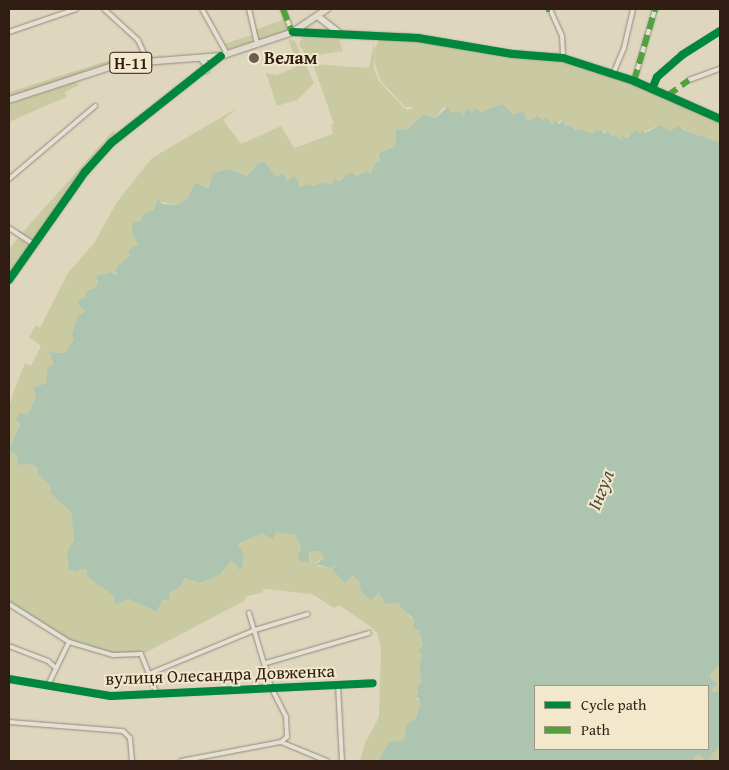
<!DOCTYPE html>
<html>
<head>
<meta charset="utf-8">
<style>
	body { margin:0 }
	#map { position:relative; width:729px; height:770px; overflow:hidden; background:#ded6bd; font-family:"Gentium Book Plus",serif }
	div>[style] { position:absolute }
	.green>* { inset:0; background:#c9caa2 }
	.water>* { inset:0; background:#adc4b0 }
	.roads { filter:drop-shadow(0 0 1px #928a7c) drop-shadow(0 0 1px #928a7c) }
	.street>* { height:4px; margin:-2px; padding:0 2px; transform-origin:2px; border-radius:2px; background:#e5e0d4 }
	.secondary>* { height:5.5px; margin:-2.75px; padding:0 2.75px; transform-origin:2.75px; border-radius:2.75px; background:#e5e0d4 }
	.primary>* { height:6px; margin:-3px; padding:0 3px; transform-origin:3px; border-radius:3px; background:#e0dbcd }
	.quiet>* { height:6px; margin-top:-3px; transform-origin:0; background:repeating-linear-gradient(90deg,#52a13f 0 12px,transparent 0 18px) }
	.cycleway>* { height:8px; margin:-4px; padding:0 4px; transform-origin:4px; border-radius:4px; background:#00873e }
	.dots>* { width:14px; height:14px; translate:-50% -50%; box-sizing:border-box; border:2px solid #f2e8cc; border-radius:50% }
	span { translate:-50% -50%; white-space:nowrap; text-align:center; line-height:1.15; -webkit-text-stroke:4px #f2e8cc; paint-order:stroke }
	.shield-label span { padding:1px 4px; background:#f2e8cc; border:1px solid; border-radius:4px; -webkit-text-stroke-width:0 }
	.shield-label { font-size:16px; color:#301c12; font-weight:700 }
	.poi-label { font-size:18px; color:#301c12; font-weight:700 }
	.left { translate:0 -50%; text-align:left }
	.street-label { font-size:18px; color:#301c12 }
	.water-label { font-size:19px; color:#4f4c40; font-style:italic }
	.frame { position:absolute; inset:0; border:10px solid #301c12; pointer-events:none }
	.legend { position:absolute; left:534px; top:685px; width:175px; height:65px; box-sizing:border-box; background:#f2e8cc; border:1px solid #a49682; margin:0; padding:6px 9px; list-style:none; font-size:15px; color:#301c12 }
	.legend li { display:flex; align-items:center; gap:10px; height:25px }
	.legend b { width:25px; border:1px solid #a49682 }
</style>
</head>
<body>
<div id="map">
	<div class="green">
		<div style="clip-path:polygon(285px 19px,290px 30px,260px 40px,257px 38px,255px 30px)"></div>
		<div style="clip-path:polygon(303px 34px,338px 37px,343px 51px,306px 57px,299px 44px)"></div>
		<div style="clip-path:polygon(252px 35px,252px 42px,228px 49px,224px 44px)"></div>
		<div style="clip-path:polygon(288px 39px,295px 41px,314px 83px,297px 100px,277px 106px,266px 73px,277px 75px,298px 66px)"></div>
		<div style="clip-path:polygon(379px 40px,418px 40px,577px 65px,633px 83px,720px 121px,720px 142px,685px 131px,682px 127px,670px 131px,659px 125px,639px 134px,637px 130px,621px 141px,612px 138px,608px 132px,596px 131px,593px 134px,575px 131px,572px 126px,565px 126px,563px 120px,552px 125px,546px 118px,542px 121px,539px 115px,530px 121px,526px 119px,523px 111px,512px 115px,511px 110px,502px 105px,481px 112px,476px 107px,472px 114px,467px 107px,463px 116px,459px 111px,453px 114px,444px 107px,435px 118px,425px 114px,408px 129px,396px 130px,395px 146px,377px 155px,380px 161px,374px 164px,371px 174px,366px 171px,357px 176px,350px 172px,340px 181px,335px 179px,332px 184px,322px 182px,314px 186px,306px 184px,300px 187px,298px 180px,292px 176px,289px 182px,282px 172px,279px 176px,275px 175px,265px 162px,258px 163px,247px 176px,229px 169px,214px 173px,207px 188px,196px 184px,188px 198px,177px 205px,157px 201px,154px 210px,143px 214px,140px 222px,134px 222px,138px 242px,136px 248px,128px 251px,130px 256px,118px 265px,115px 272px,118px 276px,111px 272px,96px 276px,98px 283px,95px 288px,86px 291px,86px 296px,77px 302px,81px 303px,85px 311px,77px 317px,74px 339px,65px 353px,52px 352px,49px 355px,54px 358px,54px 364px,46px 383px,34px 388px,36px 396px,32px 408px,27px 414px,20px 413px,18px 430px,9px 450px,9px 409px,13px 393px,25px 363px,31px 366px,41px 346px,29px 337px,36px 325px,40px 328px,68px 273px,94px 243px,117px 202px,152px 158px,237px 108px,223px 120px,241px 144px,281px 126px,294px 148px,333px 134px,331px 125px,334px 124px,313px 64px,369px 68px,374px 42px,374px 69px,379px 81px,403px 107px,408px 110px,414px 107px,405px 107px,381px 81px,375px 64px,374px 50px)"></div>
		<div style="clip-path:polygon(142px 50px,142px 56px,138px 59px,107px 64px,9px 97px,9px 92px)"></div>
		<div style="clip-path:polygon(75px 82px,79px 85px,65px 92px,66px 97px,9px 122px,9px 104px)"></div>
		<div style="clip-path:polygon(114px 130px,116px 136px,33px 241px,16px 230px,23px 232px)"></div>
		<div style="clip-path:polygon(18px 238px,30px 245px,9px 277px,9px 249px)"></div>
		<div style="clip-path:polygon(9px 451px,17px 455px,19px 465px,31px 464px,38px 468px,37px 473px,51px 487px,50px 493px,71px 512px,74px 539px,69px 551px,69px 568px,77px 572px,80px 569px,87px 570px,88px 576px,114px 596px,115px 605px,129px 599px,157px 612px,162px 600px,169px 600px,170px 592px,184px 578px,200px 583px,220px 573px,231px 561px,242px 568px,244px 557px,238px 544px,262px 533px,276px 532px,296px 534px,301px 548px,297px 557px,301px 563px,311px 562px,309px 552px,319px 551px,324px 557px,317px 562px,319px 566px,329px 568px,334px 564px,334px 572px,345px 583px,353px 576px,359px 581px,361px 592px,371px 600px,379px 593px,385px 604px,399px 601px,410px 617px,414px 619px,413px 627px,421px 634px,423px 644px,418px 651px,422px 655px,419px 669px,422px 682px,416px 698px,420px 699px,420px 704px,416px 718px,406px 725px,404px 740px,391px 742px,378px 761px,360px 761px,365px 743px,379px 717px,381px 648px,377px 633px,370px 626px,339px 605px,334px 608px,312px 594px,264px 589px,262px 593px,247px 596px,244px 601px,143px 654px,119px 655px,85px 647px,52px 632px,9px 603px)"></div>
		<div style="clip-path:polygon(720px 665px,720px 693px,718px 694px,710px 691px,718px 683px,712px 680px,710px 675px)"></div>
		<div style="clip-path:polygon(720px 744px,720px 761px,695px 761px,694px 756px,710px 755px)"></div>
	</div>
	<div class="water">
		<div style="clip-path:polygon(evenodd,502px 104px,511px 111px,512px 115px,524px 111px,526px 119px,530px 121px,538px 115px,542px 120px,547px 118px,552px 125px,556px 120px,559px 124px,564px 120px,565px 126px,572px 126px,575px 131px,579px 129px,593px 134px,595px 131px,602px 130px,604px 134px,608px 131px,612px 138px,614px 134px,620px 140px,623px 140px,622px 136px,627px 138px,636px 129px,640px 134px,642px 130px,645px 133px,660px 125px,670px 131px,679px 126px,685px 131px,720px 142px,720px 665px,710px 675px,712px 680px,718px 683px,710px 691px,720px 693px,720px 744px,707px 761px,699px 755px,694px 756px,695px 761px,378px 761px,390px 742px,404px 740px,406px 725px,416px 718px,420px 704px,420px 699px,415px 696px,418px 694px,417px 686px,422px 682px,419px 668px,422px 655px,418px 651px,423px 644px,419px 631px,413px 628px,414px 619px,399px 606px,400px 602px,385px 604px,379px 593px,371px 600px,361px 592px,359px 581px,353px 576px,345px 583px,333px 571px,335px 565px,329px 568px,317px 564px,324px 557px,319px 551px,309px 552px,310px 562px,301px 563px,297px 557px,301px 548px,296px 535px,276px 532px,273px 539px,262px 533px,238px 544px,244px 555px,242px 568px,238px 570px,238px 566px,231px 561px,220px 574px,200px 583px,184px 578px,181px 586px,170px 592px,169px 600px,162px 600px,157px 612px,129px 599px,115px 605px,114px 596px,87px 576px,87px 570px,80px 569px,77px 572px,69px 569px,67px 552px,74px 540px,71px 512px,50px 493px,51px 487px,37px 473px,38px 468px,31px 464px,18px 465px,17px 455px,9px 451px,20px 424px,16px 419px,20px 413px,27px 414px,31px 409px,36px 396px,33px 388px,46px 383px,48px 367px,54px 364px,49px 352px,65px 353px,74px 339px,72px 335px,77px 317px,85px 311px,77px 302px,86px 296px,86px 291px,95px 288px,98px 283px,96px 276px,111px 272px,118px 276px,115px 271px,118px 265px,130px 256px,128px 251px,138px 244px,131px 229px,134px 222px,140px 222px,143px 214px,154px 210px,158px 199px,162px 204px,177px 205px,188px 198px,195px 183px,208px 188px,213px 173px,229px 169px,247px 176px,258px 163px,265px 162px,275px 175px,279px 176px,282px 172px,288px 181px,293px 176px,298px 180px,300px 187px,306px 184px,314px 186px,322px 182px,332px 184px,334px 179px,340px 181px,350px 172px,357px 176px,366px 171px,371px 174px,374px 164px,380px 161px,378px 154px,395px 146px,396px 130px,408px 129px,424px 114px,435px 118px,448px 107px,452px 113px,459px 111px,463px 116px,467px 107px,472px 114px,475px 107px,481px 112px,502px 104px,535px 686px,708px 686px,708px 749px,535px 749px,535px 686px)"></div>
	</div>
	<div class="roads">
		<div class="street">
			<div style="left:104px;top:9px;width:46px;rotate:42.4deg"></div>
			<div style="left:138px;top:40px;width:23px;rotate:65deg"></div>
			<div style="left:202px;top:9px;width:51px;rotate:60.9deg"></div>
			<div style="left:249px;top:9px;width:37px;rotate:77deg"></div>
			<div style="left:283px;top:9px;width:25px;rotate:69deg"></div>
			<div style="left:550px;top:9px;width:30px;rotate:66deg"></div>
			<div style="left:562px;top:36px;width:22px;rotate:87deg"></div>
			<div style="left:9px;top:32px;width:71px;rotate:-18.9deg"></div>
			<div style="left:613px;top:74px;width:28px;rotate:-67deg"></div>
			<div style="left:624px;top:48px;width:40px;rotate:-77deg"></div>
			<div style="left:689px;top:80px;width:33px;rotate:-20deg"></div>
			<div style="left:634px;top:81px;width:75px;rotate:-73.7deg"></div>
			<div style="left:652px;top:89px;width:13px;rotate:-67deg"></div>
			<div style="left:657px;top:77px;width:33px;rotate:-41deg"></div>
			<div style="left:682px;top:55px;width:45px;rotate:-32.3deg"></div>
			<div style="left:9px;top:179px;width:113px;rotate:-40.3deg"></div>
			<div style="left:9px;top:228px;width:30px;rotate:33deg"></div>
			<div style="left:9px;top:604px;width:71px;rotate:32.3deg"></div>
			<div style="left:69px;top:642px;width:46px;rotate:16.5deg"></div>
			<div style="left:113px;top:655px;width:28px;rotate:-2deg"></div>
			<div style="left:141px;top:654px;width:43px;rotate:68.2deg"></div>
			<div style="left:249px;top:613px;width:77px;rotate:73.4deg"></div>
			<div style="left:271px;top:687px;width:34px;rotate:63deg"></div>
			<div style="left:286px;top:717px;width:20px;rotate:87deg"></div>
			<div style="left:287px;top:737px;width:8px;rotate:140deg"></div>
			<div style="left:9px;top:646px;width:42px;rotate:21deg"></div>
			<div style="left:48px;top:661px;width:9px;rotate:41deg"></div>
			<div style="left:266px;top:663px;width:107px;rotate:-16.2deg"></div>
			<div style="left:151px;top:673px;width:113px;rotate:-22.5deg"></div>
			<div style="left:255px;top:630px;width:55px;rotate:-16.8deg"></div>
			<div style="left:9px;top:679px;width:103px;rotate:9.5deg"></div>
			<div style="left:111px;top:696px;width:262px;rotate:-2.8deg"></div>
			<div style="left:48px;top:685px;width:48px;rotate:-64deg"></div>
			<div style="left:338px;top:685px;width:76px;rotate:87deg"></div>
			<div style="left:9px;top:722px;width:114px;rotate:4.5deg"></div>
			<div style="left:123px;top:731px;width:10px;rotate:45deg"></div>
			<div style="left:130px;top:738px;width:23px;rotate:85deg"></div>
			<div style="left:181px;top:761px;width:102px;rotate:-10.8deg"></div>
			<div style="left:281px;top:742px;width:50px;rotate:22.4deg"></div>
		</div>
		<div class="secondary">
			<div style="left:319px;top:17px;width:29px;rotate:38deg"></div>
			<div style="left:293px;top:32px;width:125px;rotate:2.7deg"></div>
			<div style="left:418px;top:38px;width:96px;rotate:9.6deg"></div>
			<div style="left:513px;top:54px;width:50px;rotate:4.6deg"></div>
			<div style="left:563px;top:58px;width:75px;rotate:17.9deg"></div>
			<div style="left:634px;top:81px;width:94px;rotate:23.8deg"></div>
			<div style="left:9px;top:280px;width:132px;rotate:-54.9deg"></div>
			<div style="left:85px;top:172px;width:39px;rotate:-48deg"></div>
			<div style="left:111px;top:143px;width:140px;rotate:-38.3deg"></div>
		</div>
		<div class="primary">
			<div style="left:201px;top:58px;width:8px;rotate:50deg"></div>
			<div style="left:206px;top:64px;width:6px;rotate:90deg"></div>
			<div style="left:9px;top:100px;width:116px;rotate:-18.1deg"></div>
			<div style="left:119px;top:64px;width:102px;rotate:-4.5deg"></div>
			<div style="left:221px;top:56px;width:76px;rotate:-18.4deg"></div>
			<div style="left:293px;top:32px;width:41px;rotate:-34.1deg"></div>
		</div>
	</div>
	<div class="quiet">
		<div style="left:283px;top:9px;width:26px;rotate:69deg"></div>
		<div style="left:546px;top:9px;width:4px"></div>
		<div style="left:634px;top:81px;width:75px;rotate:-73.7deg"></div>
		<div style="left:667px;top:96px;width:27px;rotate:-36deg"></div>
	</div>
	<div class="cycleway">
		<div style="left:293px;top:32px;width:125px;rotate:2.7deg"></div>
		<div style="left:418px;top:38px;width:96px;rotate:9.6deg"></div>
		<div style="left:513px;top:54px;width:50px;rotate:4.6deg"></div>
		<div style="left:563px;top:58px;width:75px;rotate:17.9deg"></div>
		<div style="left:634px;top:81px;width:94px;rotate:23.8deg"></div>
		<div style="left:652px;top:89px;width:13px;rotate:-67deg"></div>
		<div style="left:657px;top:77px;width:33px;rotate:-41deg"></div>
		<div style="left:682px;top:55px;width:45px;rotate:-32.3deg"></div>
		<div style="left:9px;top:280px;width:132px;rotate:-54.9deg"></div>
		<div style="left:85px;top:172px;width:39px;rotate:-48deg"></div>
		<div style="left:111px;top:143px;width:140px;rotate:-38.3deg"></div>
		<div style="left:9px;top:679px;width:103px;rotate:9.5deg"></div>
		<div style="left:111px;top:696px;width:262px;rotate:-2.8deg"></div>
	</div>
	<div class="dots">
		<div style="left:254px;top:58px;background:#6d5d4e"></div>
	</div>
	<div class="shield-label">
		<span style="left:131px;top:63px">Н-11</span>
	</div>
	<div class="poi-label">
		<span class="left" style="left:264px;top:58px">Велам</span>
	</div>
	<div class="street-label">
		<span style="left:220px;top:675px;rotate:-2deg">вулиця Олесандра Довженка</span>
	</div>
	<div class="water-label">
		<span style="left:601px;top:490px;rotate:-68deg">Інгул</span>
	</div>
	<div class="frame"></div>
	<ul class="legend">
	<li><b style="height:6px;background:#00873e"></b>Cycle path</li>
	<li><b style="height:6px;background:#52a13f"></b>Path</li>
	</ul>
</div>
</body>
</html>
